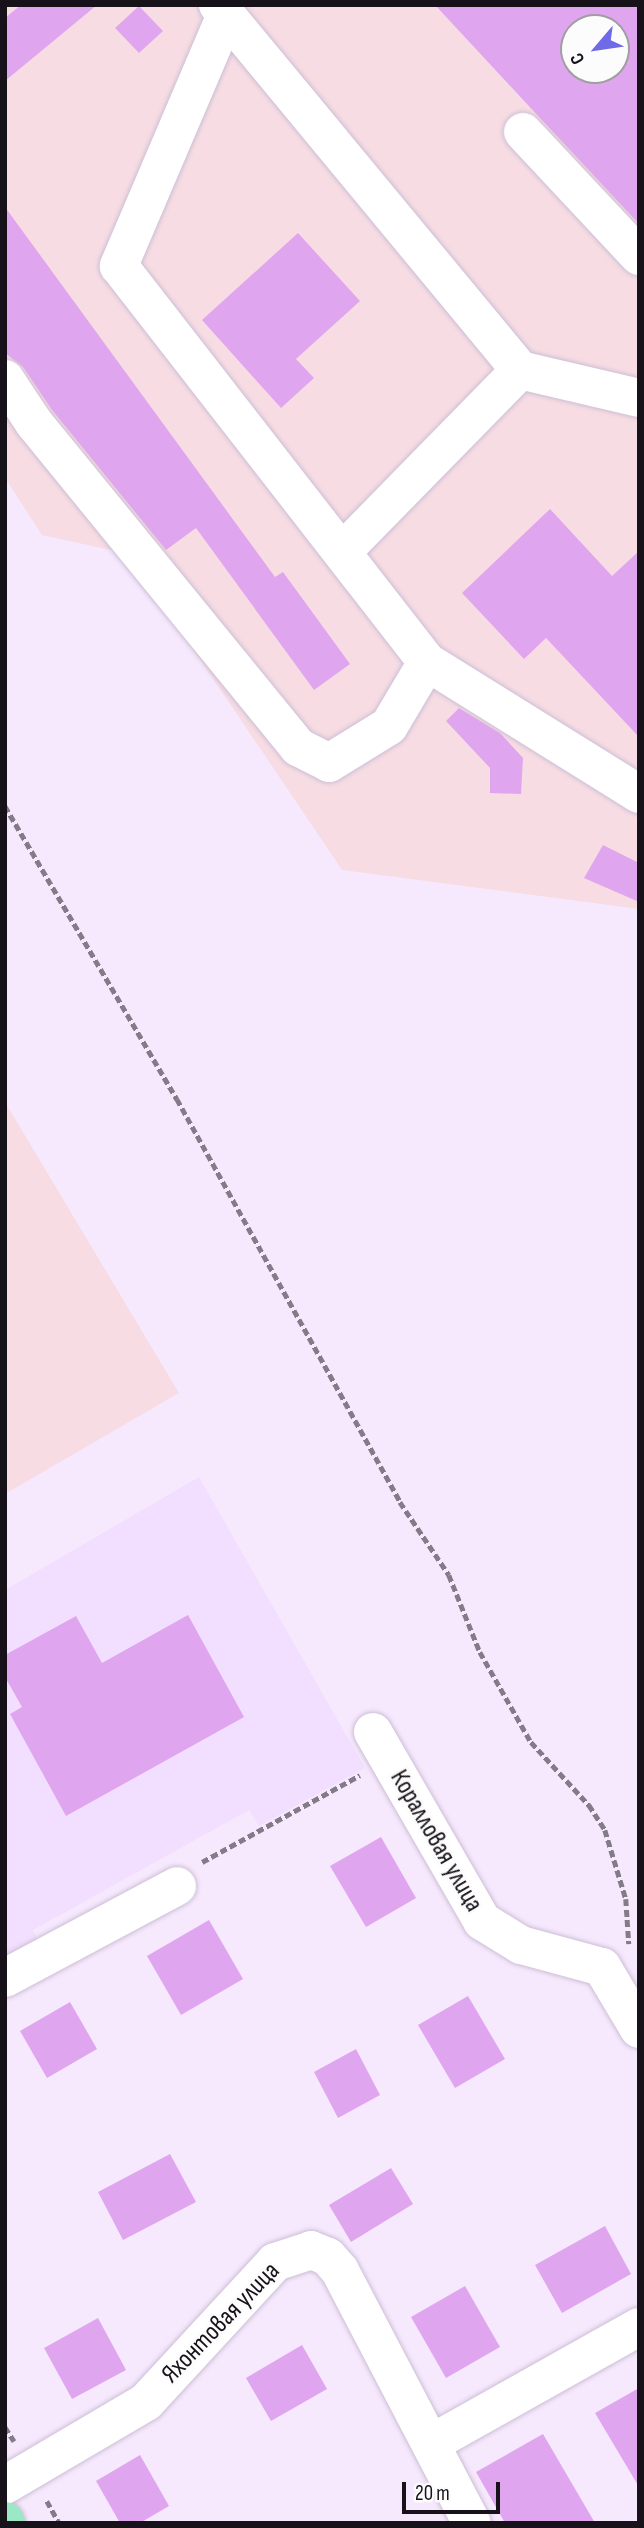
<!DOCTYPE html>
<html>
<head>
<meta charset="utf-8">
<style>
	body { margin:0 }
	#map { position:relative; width:644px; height:2528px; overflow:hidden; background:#f6e9fd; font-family:"Sofia Sans Condensed",sans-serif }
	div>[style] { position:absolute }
	.built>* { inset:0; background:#f2defe }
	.industrial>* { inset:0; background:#f7dde3 }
	.building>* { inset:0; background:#e0a5ef }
	.path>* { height:4.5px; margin-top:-2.25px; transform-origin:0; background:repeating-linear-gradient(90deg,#847b89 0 7px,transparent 0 10.5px) }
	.roads { filter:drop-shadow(0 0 2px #cdbed6) drop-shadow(0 0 2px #cdbed6) }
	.minor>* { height:38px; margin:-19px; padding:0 19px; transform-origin:19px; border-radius:19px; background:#fff }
	.major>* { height:38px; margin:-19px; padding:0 19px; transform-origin:19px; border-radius:19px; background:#9be8c7 }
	span { translate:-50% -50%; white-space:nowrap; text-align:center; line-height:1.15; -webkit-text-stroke:6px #fcfcfc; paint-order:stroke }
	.street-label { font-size:26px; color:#17121a }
	.frame { position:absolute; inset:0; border:7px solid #17121a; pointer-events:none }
	.north { position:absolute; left:560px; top:14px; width:70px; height:70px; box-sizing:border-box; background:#fcfcfc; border:2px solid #a09ea2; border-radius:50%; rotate:241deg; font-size:19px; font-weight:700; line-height:28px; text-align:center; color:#17121a }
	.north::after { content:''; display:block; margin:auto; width:24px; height:32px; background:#6f6ae5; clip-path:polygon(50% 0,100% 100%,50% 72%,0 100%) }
	.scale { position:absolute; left:402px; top:2482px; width:98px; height:32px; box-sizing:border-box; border:4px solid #17121a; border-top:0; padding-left:9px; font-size:21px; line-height:24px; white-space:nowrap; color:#17121a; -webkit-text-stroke:5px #fcfcfc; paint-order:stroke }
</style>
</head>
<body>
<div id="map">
	<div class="built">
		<div style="clip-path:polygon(199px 1477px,365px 1768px,259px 1826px,249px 1810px,33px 1930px,42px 1949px,5px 1969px,5px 1590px)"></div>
	</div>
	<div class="industrial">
		<div style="clip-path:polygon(evenodd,5px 5px,639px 5px,639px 909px,342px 870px,129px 554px,42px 535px,5px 478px,5px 5px,574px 28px,616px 28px,616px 70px,574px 70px,574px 28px)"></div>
		<div style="clip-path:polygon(5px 1102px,179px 1393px,5px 1494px)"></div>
	</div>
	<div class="building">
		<div style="clip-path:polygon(21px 5px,97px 5px,5px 81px,5px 18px)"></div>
		<div style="clip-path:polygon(evenodd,435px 5px,639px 5px,639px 224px,539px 117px,435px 5px,574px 28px,616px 28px,616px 70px,574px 70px,574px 28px)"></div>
		<div style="clip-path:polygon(139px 6px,163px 31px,139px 53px,115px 28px)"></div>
		<div style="clip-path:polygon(5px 207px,275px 577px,283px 572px,350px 664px,314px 690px,196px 528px,166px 550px,52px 410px,23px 367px,5px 353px)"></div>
		<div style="clip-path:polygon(298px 233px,360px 301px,296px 359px,314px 378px,281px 408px,202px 320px)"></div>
		<div style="clip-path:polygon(550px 509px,612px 576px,639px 551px,639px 737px,546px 638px,524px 659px,462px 593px)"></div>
		<div style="clip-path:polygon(459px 708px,500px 733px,523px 758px,521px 794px,490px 793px,490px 768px,446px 721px)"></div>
		<div style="clip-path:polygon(603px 845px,639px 863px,639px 902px,584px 878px)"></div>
		<div style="clip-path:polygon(188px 1615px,244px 1717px,66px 1816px,10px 1714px,22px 1707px,5px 1677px,5px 1655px,76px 1616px,102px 1663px)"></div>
		<div style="clip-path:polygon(381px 1837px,416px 1898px,366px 1927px,330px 1866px)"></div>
		<div style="clip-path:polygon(209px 1920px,243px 1979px,181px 2015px,147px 1956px)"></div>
		<div style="clip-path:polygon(468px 1996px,505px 2059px,455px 2088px,418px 2025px)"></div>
		<div style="clip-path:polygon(70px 2002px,97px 2049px,47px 2078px,20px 2031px)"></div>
		<div style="clip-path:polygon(356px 2049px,380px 2095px,338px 2118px,314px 2072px)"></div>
		<div style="clip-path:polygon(170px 2154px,196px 2202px,123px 2240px,98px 2192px)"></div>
		<div style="clip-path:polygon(391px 2168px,413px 2204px,351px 2242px,329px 2205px)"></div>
		<div style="clip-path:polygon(605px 2226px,631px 2274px,562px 2313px,535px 2265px)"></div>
		<div style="clip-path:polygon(465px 2286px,500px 2347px,446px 2378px,411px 2317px)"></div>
		<div style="clip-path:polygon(98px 2318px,126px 2370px,72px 2399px,44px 2348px)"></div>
		<div style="clip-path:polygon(302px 2345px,327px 2389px,271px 2421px,246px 2378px)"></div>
		<div style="clip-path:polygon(639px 2388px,639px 2487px,595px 2413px)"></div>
		<div style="clip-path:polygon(543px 2434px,595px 2523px,505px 2523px,476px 2472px)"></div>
		<div style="clip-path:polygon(140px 2455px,169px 2506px,140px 2523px,120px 2523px,96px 2481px)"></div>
	</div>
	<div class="path">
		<div style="left:5px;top:806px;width:340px;rotate:59.6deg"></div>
		<div style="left:177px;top:1099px;width:461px;rotate:61deg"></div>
		<div style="left:400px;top:1502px;width:88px;rotate:56.1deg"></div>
		<div style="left:449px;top:1575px;width:83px;rotate:68.1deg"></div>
		<div style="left:480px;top:1652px;width:103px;rotate:60.5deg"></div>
		<div style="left:531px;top:1742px;width:86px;rotate:47.4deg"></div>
		<div style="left:589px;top:1805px;width:30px;rotate:57deg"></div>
		<div style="left:605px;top:1830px;width:72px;rotate:73.1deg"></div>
		<div style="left:626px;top:1899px;width:45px;rotate:86.2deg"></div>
		<div style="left:202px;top:1862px;width:180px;rotate:-28.8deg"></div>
		<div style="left:5px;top:2427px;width:17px;rotate:57deg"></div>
		<div style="left:47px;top:2501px;width:25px;rotate:61deg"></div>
	</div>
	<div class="roads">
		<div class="minor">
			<div style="left:218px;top:5px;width:474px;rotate:50.4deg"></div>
			<div style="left:520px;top:370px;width:122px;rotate:13.2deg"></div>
			<div style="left:225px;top:17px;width:271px;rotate:113.1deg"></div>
			<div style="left:119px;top:266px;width:502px;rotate:52.13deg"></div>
			<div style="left:427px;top:662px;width:250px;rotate:31.9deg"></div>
			<div style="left:523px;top:132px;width:170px;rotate:46.9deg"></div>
			<div style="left:5px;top:379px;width:53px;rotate:56.6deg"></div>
			<div style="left:34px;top:423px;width:418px;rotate:50.8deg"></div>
			<div style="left:298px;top:747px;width:35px;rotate:27deg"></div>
			<div style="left:329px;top:763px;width:70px;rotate:-31.7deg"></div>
			<div style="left:389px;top:726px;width:74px;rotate:-59.3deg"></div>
			<div style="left:343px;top:551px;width:253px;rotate:-45.6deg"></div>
			<div style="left:373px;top:1732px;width:218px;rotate:60deg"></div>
			<div style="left:482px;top:1921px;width:46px;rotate:31.6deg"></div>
			<div style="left:521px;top:1945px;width:84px;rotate:15.2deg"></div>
			<div style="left:602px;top:1967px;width:72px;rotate:59.2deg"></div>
			<div style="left:5px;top:1978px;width:195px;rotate:-28.1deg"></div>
			<div style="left:432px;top:2443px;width:237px;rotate:-29.3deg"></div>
			<div style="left:5px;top:2485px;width:164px;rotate:-30.5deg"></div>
			<div style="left:146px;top:2402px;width:190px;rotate:-47.3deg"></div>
			<div style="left:275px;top:2262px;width:38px;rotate:-18deg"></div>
			<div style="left:311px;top:2250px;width:18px;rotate:22deg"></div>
			<div style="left:328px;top:2257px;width:18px;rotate:49deg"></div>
			<div style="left:340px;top:2271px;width:284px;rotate:62.4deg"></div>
		</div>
		<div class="major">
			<div style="left:5px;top:2521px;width:2px;rotate:63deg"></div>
		</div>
	</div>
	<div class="street-label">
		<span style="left:436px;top:1841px;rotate:60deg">Коралловая улица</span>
		<span style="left:221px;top:2323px;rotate:-46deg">Яхонтовая улица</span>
	</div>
	<div class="frame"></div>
	<div class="north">С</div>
	<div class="scale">20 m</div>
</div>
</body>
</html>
